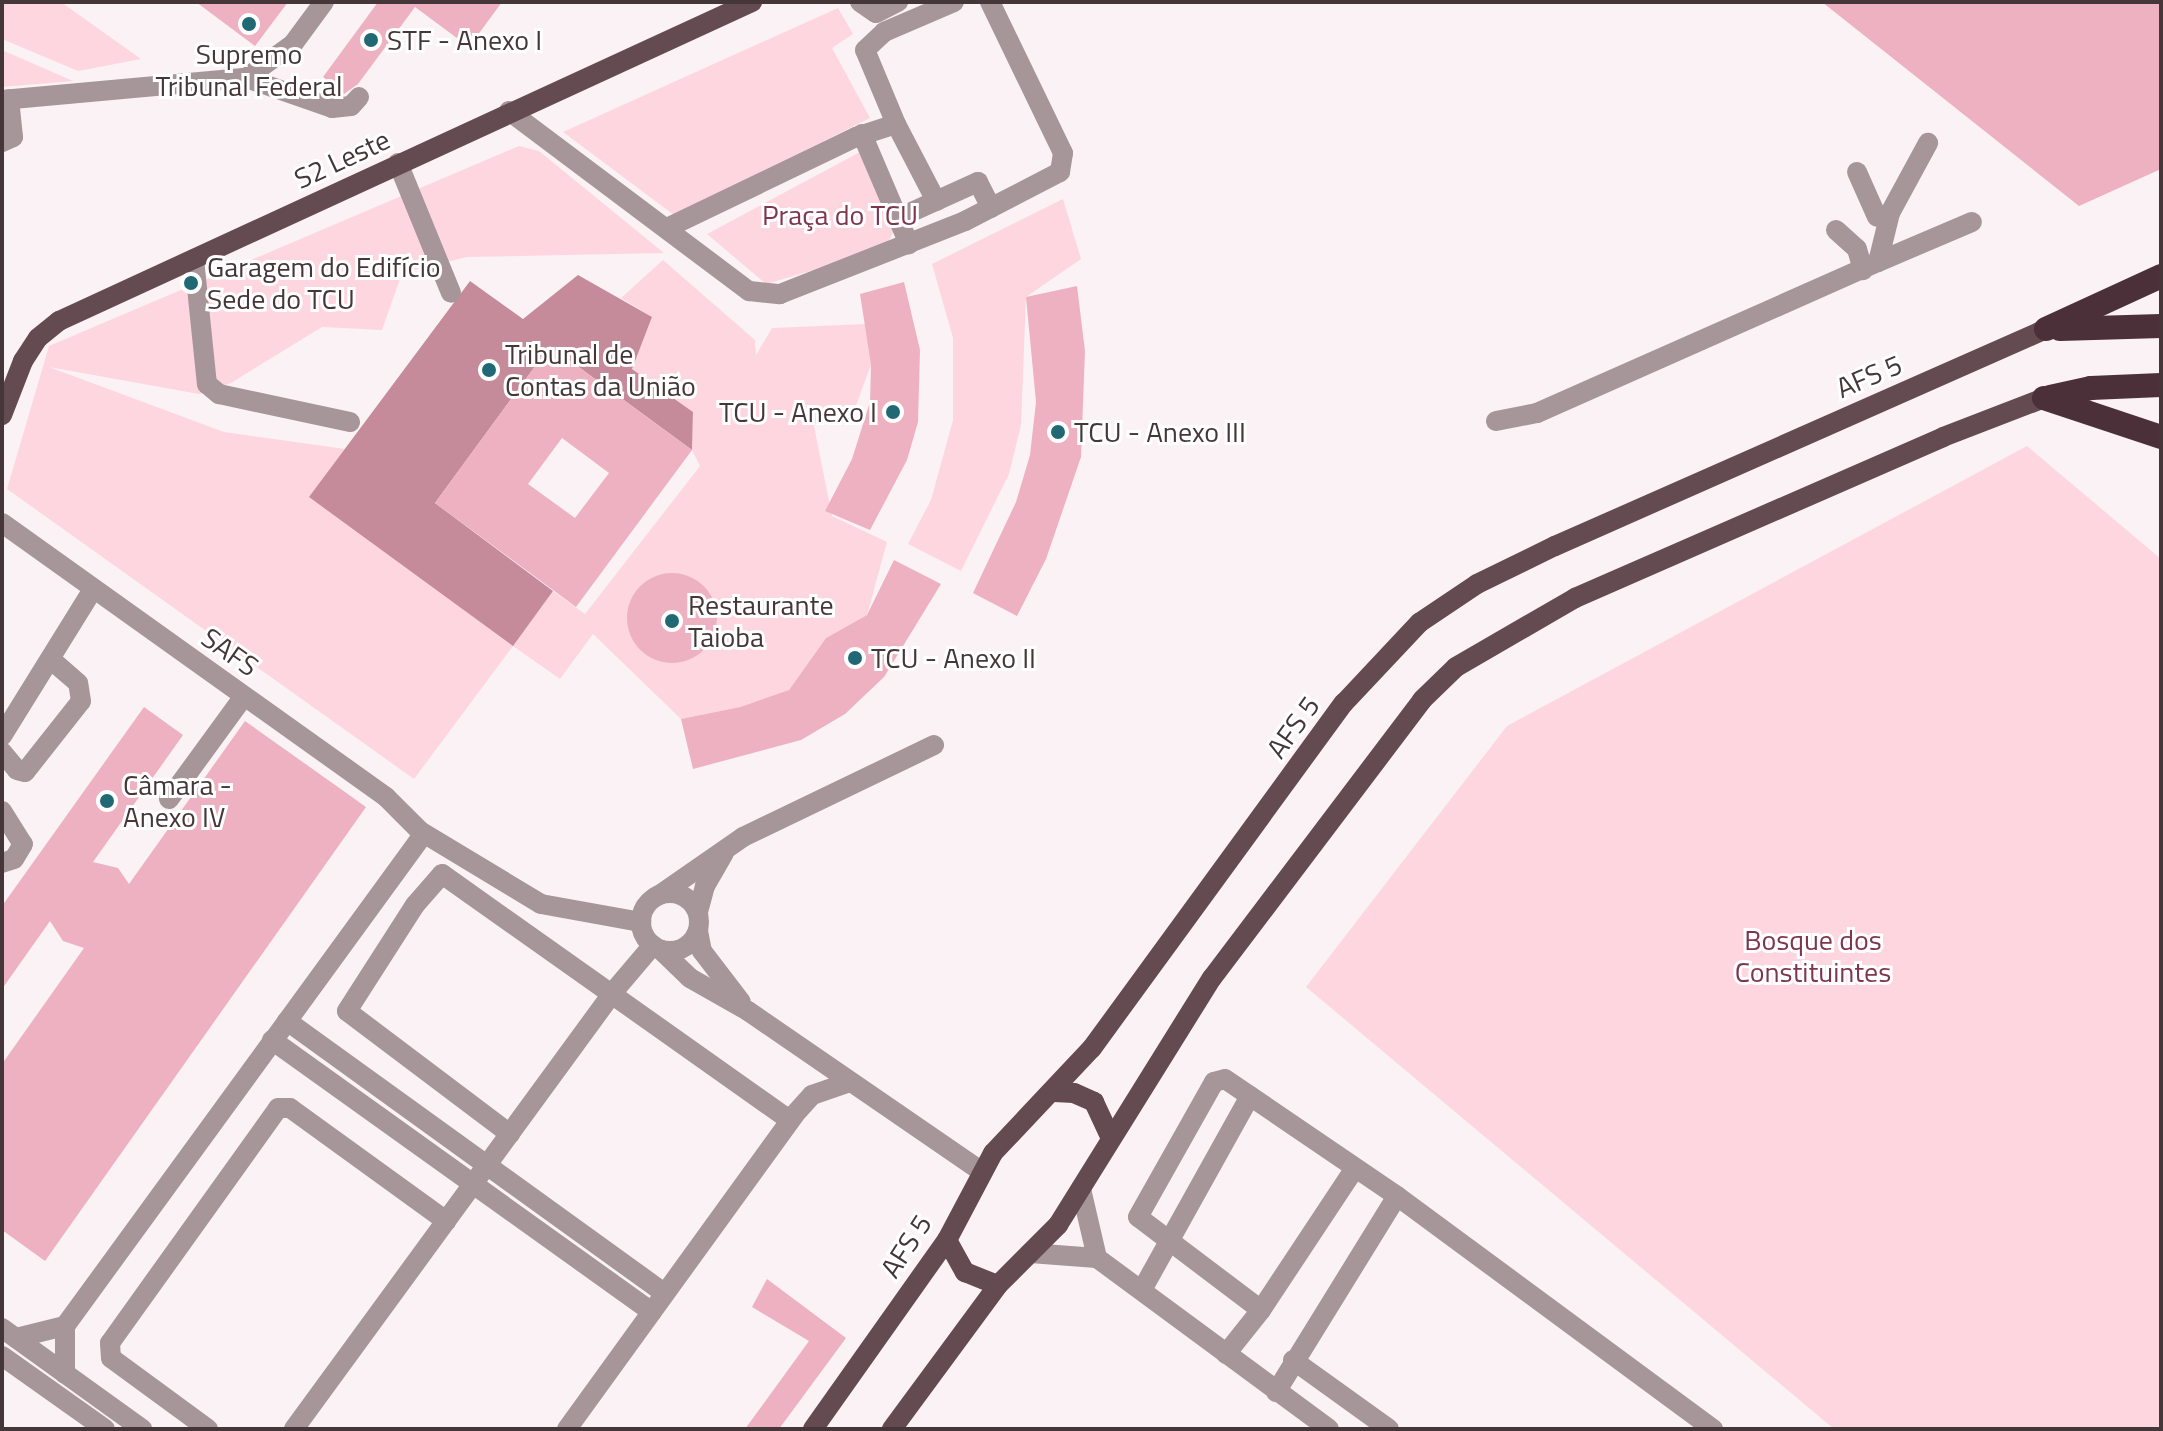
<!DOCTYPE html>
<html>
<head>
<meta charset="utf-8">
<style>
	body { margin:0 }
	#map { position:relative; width:2163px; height:1431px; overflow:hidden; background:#faf2f4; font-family:"Titillium Web",sans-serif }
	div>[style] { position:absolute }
	.green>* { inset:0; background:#fed6e0 }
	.water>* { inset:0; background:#c58b9b }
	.building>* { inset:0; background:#eeb1c2 }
	.round { border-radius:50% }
	.minor>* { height:20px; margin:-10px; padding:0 10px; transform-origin:10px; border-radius:10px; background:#a6969a }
	.minor>.ring { margin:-10px; padding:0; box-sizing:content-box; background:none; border:20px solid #a6969a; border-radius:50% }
	.major>* { height:20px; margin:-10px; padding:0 10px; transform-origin:10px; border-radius:10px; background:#644a51 }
	.highway>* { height:24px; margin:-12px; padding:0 12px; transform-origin:12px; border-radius:12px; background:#4c3039 }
	.dots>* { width:22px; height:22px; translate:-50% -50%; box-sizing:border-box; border:4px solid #fff; border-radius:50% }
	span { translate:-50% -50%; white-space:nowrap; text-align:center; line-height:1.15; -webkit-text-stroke:6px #fff; paint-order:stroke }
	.poi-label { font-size:28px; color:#443639 }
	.left { translate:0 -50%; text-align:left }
	.right { translate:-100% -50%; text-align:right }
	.street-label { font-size:28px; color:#443639 }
	.park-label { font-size:28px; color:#7e364f }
	.frame { position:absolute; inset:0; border:4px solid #443639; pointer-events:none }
</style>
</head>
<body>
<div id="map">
	<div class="green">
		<div style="clip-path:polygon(2px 2px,61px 2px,141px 59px,78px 71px,2px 39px)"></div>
		<div style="clip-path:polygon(838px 8px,853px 34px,832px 48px,870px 118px,674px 215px,563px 132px)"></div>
		<div style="clip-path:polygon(2px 50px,73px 81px,2px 87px)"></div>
		<div style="clip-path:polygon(519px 146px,539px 151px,664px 253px,467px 257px,402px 273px,382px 330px,322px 327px,231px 383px,199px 394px,49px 367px,224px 432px,345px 449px,310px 497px,513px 645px,553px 591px,585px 614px,700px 466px,692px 450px,693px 412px,632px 369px,652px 317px,621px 298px,663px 260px,755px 340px,756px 355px,772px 328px,866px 324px,871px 365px,855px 408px,830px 410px,814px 426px,832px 516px,887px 542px,867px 615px,826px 638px,789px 690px,740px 707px,681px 719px,593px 634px,560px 679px,513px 646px,414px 779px,7px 489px,49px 346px)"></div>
		<div style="clip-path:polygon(862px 151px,896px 226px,885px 249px,766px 284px,707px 234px)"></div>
		<div style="clip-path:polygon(1063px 199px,1081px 259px,1026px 297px,1021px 425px,1009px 474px,961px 571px,908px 544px,931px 500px,953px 420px,953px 338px,932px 264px)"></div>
		<div style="clip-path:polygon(2027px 446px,2161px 559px,2161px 1429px,1834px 1429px,1306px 987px,1507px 726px)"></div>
	</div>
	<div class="water">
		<div style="clip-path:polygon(578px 275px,652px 317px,632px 369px,693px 412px,692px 450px,550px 346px,435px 503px,553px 591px,513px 646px,309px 497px,470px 281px,523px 319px)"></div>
	</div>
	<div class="building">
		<div style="clip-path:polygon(196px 2px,288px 2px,255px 46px)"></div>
		<div style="clip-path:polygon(378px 2px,502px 2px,469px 47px,415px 7px,358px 84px,344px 94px,323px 77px)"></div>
		<div style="clip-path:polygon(1822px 2px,2161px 2px,2161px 169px,2079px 206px)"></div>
		<div style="clip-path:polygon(904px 282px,920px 350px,918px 422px,907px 460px,870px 530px,825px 511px,852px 459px,870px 402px,871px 365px,860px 294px)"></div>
		<div style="clip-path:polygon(1077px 286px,1085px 351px,1081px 457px,1046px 559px,1017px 616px,973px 593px,1016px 502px,1030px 455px,1036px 402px,1026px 297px)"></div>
		<div style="clip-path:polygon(evenodd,550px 346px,692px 450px,576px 607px,435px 503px,550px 346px,562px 438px,609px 473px,575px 518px,528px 484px,562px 438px)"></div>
		<div style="clip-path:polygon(894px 560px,941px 584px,884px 677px,845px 714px,801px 740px,693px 769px,681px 719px,740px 707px,789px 690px,826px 638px,867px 615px)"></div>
		<div class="round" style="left:627px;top:573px;width:90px;height:90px"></div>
		<div style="clip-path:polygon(144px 707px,183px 735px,93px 862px,118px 868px,129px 884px,245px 721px,366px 807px,45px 1261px,2px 1230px,2px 1064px,84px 948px,63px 941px,50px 921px,2px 989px,2px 906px)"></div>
		<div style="clip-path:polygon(767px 1279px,846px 1338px,779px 1429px,745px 1429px,809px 1341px,752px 1307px)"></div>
	</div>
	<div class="minor">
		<div style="left:860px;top:2px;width:19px;rotate:35deg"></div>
		<div style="left:876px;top:13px;width:25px;rotate:-27deg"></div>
		<div style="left:246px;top:78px;width:58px;rotate:-35.9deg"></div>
		<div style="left:293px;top:44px;width:52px;rotate:-53.6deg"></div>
		<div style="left:2px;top:100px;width:245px;rotate:-5.2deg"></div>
		<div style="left:246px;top:78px;width:91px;rotate:19.2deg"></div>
		<div style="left:332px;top:108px;width:19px;rotate:-6deg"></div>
		<div style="left:351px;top:106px;width:12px;rotate:-48deg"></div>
		<div style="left:509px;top:111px;width:300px;rotate:36.9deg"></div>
		<div style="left:749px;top:291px;width:31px;rotate:6deg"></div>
		<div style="left:780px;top:294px;width:199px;rotate:-21.5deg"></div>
		<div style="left:965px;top:221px;width:107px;rotate:-27.3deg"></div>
		<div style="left:1060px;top:172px;width:19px;rotate:-81deg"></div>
		<div style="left:1063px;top:153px;width:168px;rotate:-115.8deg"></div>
		<div style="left:896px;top:124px;width:87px;rotate:62.5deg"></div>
		<div style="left:862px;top:134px;width:120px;rotate:66.9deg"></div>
		<div style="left:2px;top:142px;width:12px;rotate:-24deg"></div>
		<div style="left:13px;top:137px;width:38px;rotate:-96deg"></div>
		<div style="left:398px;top:163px;width:140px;rotate:67.8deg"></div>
		<div style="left:1857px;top:172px;width:49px;rotate:66deg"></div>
		<div style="left:896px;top:219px;width:90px;rotate:-24.3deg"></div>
		<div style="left:978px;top:182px;width:29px;rotate:63deg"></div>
		<div style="left:669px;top:227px;width:208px;rotate:-25.7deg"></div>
		<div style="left:856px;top:137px;width:42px;rotate:-18deg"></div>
		<div style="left:896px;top:124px;width:80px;rotate:-112.7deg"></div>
		<div style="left:865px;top:50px;width:26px;rotate:-43deg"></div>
		<div style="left:884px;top:32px;width:76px;rotate:-23.2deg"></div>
		<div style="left:1836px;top:230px;width:28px;rotate:42deg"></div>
		<div style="left:1857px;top:249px;width:22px;rotate:74deg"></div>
		<div style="left:194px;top:259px;width:126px;rotate:84.1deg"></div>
		<div style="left:207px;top:384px;width:16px;rotate:40deg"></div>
		<div style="left:219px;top:394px;width:134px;rotate:12.1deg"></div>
		<div style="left:1878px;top:262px;width:102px;rotate:-23.1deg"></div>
		<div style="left:1496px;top:421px;width:42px;rotate:-11deg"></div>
		<div style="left:1537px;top:413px;width:373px;rotate:-23.9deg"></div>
		<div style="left:1878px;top:262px;width:50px;rotate:-76.2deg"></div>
		<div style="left:1890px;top:213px;width:80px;rotate:-61.5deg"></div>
		<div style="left:2px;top:523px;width:472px;rotate:35.5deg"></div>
		<div style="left:386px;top:797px;width:48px;rotate:45deg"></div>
		<div style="left:420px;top:831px;width:141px;rotate:31.1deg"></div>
		<div style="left:541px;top:904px;width:102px;rotate:10.2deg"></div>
		<div style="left:2px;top:736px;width:173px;rotate:-58.2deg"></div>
		<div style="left:2px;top:752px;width:23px;rotate:50deg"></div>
		<div style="left:17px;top:770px;width:8px;rotate:14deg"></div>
		<div style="left:25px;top:772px;width:90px;rotate:-51.7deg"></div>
		<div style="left:81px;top:701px;width:18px;rotate:-99deg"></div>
		<div style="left:78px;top:683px;width:33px;rotate:-139deg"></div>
		<div style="left:169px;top:799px;width:127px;rotate:-53.9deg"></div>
		<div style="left:2px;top:811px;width:39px;rotate:58deg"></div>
		<div style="left:23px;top:844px;width:17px;rotate:121deg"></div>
		<div style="left:14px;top:859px;width:13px;rotate:162deg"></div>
		<div class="ring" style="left:641px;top:893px;width:38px;height:38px"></div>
		<div style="left:661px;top:894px;width:100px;rotate:-34.8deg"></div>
		<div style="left:743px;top:837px;width:212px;rotate:-25.7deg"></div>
		<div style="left:698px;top:912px;width:27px;rotate:-75deg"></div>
		<div style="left:705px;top:886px;width:38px;rotate:-60deg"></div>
		<div style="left:698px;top:931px;width:20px;rotate:79deg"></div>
		<div style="left:702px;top:951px;width:64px;rotate:52.6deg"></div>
		<div style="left:661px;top:950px;width:40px;rotate:44deg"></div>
		<div style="left:690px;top:978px;width:67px;rotate:29.6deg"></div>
		<div style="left:748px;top:1011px;width:283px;rotate:34.5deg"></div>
		<div style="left:287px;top:1021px;width:465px;rotate:35.8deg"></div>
		<div style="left:272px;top:1040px;width:467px;rotate:35.6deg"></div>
		<div style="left:510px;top:1134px;width:204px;rotate:-143deg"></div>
		<div style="left:347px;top:1011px;width:126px;rotate:-57.3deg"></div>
		<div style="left:415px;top:905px;width:41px;rotate:-48.9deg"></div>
		<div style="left:442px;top:874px;width:426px;rotate:35.3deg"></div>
		<div style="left:1081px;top:1189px;width:71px;rotate:76.9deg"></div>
		<div style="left:1030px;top:1253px;width:67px;rotate:4.3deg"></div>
		<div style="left:1097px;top:1258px;width:288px;rotate:36.4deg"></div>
		<div style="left:1142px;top:1290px;width:222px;rotate:-60.9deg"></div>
		<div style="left:1261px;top:1310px;width:170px;rotate:-56.5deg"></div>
		<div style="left:65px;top:1326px;width:48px;rotate:90deg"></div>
		<div style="left:2px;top:1328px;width:173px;rotate:35.8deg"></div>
		<div style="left:16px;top:1338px;width:50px;rotate:-13.8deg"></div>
		<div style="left:65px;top:1326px;width:603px;rotate:-53.91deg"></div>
		<div style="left:420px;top:839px;width:8px;rotate:-90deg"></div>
		<div style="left:1226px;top:1354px;width:56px;rotate:-51.5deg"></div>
		<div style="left:1261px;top:1310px;width:154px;rotate:-142.9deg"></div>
		<div style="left:1138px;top:1217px;width:155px;rotate:-60.6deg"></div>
		<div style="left:1214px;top:1082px;width:11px;rotate:-15deg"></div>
		<div style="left:1225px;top:1079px;width:208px;rotate:34.2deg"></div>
		<div style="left:2px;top:1356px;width:126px;rotate:35.3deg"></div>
		<div style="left:1293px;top:1360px;width:118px;rotate:35.7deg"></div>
		<div style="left:1276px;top:1392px;width:230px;rotate:-58.3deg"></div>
		<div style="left:1397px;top:1196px;width:393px;rotate:36.4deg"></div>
		<div style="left:208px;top:1429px;width:120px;rotate:-143.8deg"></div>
		<div style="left:111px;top:1358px;width:15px;rotate:-94deg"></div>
		<div style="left:110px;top:1343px;width:289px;rotate:-54.4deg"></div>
		<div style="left:278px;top:1108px;width:12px"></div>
		<div style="left:290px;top:1108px;width:193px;rotate:35.9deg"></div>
		<div style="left:294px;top:1429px;width:542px;rotate:-53.85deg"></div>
		<div style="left:614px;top:991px;width:60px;rotate:-49.7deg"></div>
		<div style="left:567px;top:1429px;width:387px;rotate:-54.1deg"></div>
		<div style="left:794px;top:1115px;width:27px;rotate:-48deg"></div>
		<div style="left:812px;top:1095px;width:40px;rotate:-18.9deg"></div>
	</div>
	<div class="major">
		<div style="left:2px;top:415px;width:58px;rotate:-68.7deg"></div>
		<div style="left:23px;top:361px;width:27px;rotate:-57deg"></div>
		<div style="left:38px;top:338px;width:27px;rotate:-39deg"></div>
		<div style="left:59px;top:321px;width:763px;rotate:-24.72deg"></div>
		<div style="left:1054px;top:1092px;width:20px;rotate:3deg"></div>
		<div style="left:1074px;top:1093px;width:22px;rotate:24deg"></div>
		<div style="left:1094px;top:1102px;width:38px;rotate:65deg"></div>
		<div style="left:947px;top:1240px;width:37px;rotate:61deg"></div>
		<div style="left:965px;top:1272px;width:35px;rotate:22deg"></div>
		<div style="left:813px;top:1429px;width:232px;rotate:-54.7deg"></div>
		<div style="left:947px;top:1240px;width:98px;rotate:-62.1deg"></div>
		<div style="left:993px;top:1153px;width:144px;rotate:-46.7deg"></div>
		<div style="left:1092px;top:1048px;width:427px;rotate:-53.9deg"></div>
		<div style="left:1344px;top:703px;width:110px;rotate:-46.8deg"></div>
		<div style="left:1419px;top:623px;width:70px;rotate:-33.9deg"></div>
		<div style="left:1477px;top:584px;width:87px;rotate:-26deg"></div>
		<div style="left:1555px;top:546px;width:537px;rotate:-23.84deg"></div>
		<div style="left:892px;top:1429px;width:179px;rotate:-53.6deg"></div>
		<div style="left:998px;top:1285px;width:85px;rotate:-45deg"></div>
		<div style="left:1058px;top:1225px;width:291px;rotate:-58.1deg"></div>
		<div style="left:1212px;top:978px;width:348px;rotate:-52.9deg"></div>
		<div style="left:1422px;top:700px;width:47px;rotate:-44.1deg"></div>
		<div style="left:1456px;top:667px;width:138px;rotate:-30.1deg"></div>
		<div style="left:1575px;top:598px;width:402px;rotate:-23.6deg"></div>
		<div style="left:1943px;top:437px;width:108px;rotate:-21.1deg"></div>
	</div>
	<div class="highway">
		<div style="left:2046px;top:329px;width:127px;rotate:-24.7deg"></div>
		<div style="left:2060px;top:329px;width:101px;rotate:-1.7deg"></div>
		<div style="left:2050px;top:397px;width:42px;rotate:-12.4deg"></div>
		<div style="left:2091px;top:388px;width:70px;rotate:-2.5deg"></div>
		<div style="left:2044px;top:398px;width:123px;rotate:18.4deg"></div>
	</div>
	<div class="dots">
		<div style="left:249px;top:24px;background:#1f6874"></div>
		<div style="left:371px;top:40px;background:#1f6874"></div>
		<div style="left:191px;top:283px;background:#1f6874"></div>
		<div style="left:489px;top:370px;background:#1f6874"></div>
		<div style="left:893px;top:412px;background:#1f6874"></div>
		<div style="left:1058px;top:432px;background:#1f6874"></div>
		<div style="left:672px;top:621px;background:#1f6874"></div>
		<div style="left:855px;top:658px;background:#1f6874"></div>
		<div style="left:107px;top:801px;background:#1f6874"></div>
	</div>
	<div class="poi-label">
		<span class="left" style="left:387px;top:40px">STF - Anexo I</span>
		<span style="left:249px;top:70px">Supremo<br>Tribunal Federal</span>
		<span class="left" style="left:207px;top:283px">Garagem do Edifício<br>Sede do TCU</span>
		<span class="left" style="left:505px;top:370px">Tribunal de<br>Contas da União</span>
		<span class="right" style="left:877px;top:412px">TCU - Anexo I</span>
		<span class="left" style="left:1074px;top:432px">TCU - Anexo III</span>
		<span class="left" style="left:688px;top:621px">Restaurante<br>Taioba</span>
		<span class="left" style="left:871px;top:658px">TCU - Anexo II</span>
		<span class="left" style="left:123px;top:801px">Câmara -<br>Anexo IV</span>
	</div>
	<div class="street-label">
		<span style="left:342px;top:159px;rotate:-25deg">S2 Leste</span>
		<span style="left:1869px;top:376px;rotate:-23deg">AFS 5</span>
		<span style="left:230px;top:652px;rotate:35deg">SAFS</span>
		<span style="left:1293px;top:727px;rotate:-54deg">AFS 5</span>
		<span style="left:906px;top:1246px;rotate:-57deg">AFS 5</span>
	</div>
	<div class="park-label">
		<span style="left:840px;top:215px">Praça do TCU</span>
		<span style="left:1813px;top:956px">Bosque dos<br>Constituintes</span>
	</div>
	<div class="frame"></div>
</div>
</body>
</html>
